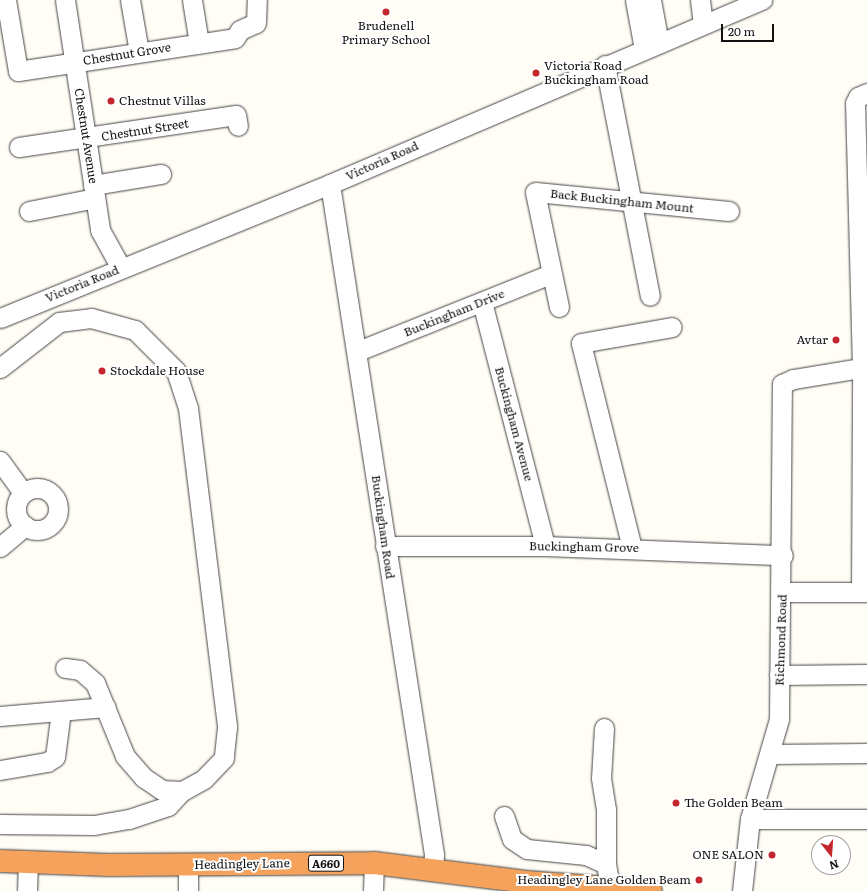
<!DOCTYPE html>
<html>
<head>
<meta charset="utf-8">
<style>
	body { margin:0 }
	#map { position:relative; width:867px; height:891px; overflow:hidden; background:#fffdf5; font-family:Literata,serif }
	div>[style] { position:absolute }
	.roads { filter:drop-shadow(0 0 1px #444) drop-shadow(0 0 1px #444) }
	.minor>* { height:19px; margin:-9.5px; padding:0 9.5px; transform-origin:9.5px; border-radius:9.5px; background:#fff }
	.minor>.ring { margin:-9.5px; padding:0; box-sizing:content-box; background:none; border:19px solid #fff; border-radius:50% }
	.highway>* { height:22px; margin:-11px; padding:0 11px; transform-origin:11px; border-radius:11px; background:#f5a25d }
	.dots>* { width:11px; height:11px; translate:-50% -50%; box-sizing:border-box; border:2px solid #fff; border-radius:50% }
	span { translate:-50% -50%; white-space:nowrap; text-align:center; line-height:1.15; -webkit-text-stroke:4px #fff; paint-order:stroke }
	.shield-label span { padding:1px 3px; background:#fff; border:1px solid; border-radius:3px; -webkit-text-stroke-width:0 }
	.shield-label { font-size:11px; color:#111; font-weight:700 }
	.poi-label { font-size:12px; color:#111 }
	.left { translate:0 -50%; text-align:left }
	.right { translate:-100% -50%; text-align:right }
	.street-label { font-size:12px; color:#111 }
	.north { position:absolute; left:811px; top:835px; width:40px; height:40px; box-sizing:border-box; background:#fff; border:1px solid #a0a0a0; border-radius:50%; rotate:163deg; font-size:11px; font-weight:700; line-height:16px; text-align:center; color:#111 }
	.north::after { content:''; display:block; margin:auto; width:14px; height:18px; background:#c4262e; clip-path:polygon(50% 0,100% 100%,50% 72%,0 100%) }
	.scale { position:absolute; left:721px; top:24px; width:53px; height:18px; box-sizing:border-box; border:2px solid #111; border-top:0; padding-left:5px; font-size:12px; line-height:14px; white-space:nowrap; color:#111; -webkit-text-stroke:3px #fff; paint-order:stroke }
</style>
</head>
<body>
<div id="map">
	<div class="roads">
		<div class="minor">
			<div style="left:6px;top:0;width:72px;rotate:80.4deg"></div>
			<div style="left:18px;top:71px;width:219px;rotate:-8.6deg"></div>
			<div style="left:235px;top:38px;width:9px;rotate:-58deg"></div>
			<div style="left:240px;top:30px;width:17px;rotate:-24deg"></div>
			<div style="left:256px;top:23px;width:23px;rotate:-88deg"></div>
			<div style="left:65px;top:0;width:233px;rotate:81.3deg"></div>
			<div style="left:100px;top:230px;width:43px;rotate:61.1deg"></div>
			<div style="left:130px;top:0;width:53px;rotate:80.2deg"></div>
			<div style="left:192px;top:0;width:44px;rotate:80.8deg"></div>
			<div style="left:635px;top:0;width:50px;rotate:79.6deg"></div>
			<div style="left:651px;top:0;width:44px;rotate:79.5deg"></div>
			<div style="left:700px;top:0;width:24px;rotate:83deg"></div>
			<div style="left:605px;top:65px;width:235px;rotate:79deg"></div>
			<div style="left:19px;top:147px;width:219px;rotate:-8.4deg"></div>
			<div style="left:236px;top:115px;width:11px;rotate:80deg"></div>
			<div style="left:330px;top:184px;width:678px;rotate:81.18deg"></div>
			<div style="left:434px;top:854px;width:17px;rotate:93deg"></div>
			<div style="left:93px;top:185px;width:69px;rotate:-9.2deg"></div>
			<div style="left:29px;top:211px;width:67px;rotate:-11.1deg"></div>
			<div style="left:482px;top:302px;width:252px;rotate:75.5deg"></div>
			<div style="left:559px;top:307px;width:117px;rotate:-101.8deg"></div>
			<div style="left:535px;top:192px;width:195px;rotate:5.6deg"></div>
			<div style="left:0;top:318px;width:356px;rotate:-22.1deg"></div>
			<div style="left:330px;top:184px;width:470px;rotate:-23.1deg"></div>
			<div style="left:358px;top:351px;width:208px;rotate:-21.8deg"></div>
			<div style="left:0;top:368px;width:75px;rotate:-37.9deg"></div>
			<div style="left:59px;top:322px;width:32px;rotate:-7deg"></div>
			<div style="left:91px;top:318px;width:46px;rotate:15.3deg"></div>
			<div style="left:135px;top:330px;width:58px;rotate:45deg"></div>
			<div style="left:176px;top:371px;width:39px;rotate:72deg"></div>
			<div style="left:188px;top:408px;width:321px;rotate:83deg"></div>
			<div style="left:227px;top:727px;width:31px;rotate:96deg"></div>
			<div style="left:224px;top:758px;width:29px;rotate:134deg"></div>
			<div style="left:204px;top:779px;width:25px;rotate:151deg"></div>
			<div style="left:182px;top:791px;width:20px;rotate:-177deg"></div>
			<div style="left:162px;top:790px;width:22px;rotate:-146deg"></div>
			<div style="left:144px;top:778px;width:29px;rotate:-131deg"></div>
			<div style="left:125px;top:756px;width:79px;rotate:-112.3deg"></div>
			<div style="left:95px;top:683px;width:20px;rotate:-139deg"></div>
			<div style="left:80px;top:670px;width:15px;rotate:-172deg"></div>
			<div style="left:0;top:461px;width:39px;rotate:54deg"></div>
			<div class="ring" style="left:16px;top:488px;width:23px;height:23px"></div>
			<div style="left:385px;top:546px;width:160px"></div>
			<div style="left:545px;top:546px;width:238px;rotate:2.2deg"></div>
			<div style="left:0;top:547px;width:33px;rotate:-40deg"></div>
			<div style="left:632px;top:548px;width:211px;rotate:-104deg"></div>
			<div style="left:581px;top:343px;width:92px;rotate:-10deg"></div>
			<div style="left:782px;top:592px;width:85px"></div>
			<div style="left:861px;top:592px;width:224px;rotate:-89.7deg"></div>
			<div style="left:862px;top:368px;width:265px;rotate:-91.5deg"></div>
			<div style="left:855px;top:103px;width:7px;rotate:-63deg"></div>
			<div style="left:858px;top:97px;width:10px;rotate:-24deg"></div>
			<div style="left:779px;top:675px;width:88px;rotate:-0.7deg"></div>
			<div style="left:0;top:716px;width:106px;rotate:-4.9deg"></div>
			<div style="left:604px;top:728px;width:50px;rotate:93.4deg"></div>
			<div style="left:601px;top:778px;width:32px;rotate:81deg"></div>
			<div style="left:606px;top:810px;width:54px;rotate:90deg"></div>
			<div style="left:771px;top:754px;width:96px;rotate:-0.6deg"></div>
			<div style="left:0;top:770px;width:48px;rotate:-9.7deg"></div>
			<div style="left:47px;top:762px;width:9px;rotate:-32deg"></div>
			<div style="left:55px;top:757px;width:46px;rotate:-82.6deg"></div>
			<div style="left:504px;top:816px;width:24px;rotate:71deg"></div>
			<div style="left:512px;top:839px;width:18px;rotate:34deg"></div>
			<div style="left:527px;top:849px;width:59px;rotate:5.8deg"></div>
			<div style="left:586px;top:855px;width:22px;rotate:24deg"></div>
			<div style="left:606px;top:864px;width:27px;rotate:80deg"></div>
			<div style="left:750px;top:819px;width:117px"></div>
			<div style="left:0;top:824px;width:94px;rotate:0.6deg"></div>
			<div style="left:94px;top:825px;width:36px;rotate:-10deg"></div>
			<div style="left:129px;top:819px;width:41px;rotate:-18.4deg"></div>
			<div style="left:168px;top:806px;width:21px;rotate:-47deg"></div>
			<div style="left:188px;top:865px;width:26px;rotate:90deg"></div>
			<div style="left:27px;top:891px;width:28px;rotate:-88deg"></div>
			<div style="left:373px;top:891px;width:28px;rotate:-88deg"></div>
			<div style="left:742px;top:891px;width:72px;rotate:-83.7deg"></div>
			<div style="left:750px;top:819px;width:104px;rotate:-73.8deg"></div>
			<div style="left:779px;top:719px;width:335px;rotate:-89.5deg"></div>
			<div style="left:782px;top:384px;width:12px;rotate:-24deg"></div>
			<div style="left:793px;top:379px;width:75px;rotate:-9.2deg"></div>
		</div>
		<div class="highway">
			<div style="left:0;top:861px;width:108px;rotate:2.1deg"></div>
			<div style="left:108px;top:865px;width:266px;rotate:-0.4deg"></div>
			<div style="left:374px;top:863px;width:153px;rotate:7.1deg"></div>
			<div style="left:526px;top:882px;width:125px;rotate:4.1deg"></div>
		</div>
	</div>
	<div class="dots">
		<div style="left:386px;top:12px;background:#c4262e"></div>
		<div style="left:536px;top:73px;background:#c4262e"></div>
		<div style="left:111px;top:101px;background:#c4262e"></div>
		<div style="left:836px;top:340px;background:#c4262e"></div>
		<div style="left:102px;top:371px;background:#c4262e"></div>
		<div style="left:676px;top:803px;background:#c4262e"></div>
		<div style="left:772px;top:855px;background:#c4262e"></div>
		<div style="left:699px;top:880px;background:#c4262e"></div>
	</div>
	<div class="shield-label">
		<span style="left:326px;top:863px">A660</span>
	</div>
	<div class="poi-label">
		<span style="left:386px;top:33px">Brudenell<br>Primary School</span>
		<span class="left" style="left:544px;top:73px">Victoria Road<br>Buckingham Road</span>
		<span class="left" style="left:119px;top:101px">Chestnut Villas</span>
		<span class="right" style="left:828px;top:340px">Avtar</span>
		<span class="left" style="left:110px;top:371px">Stockdale House</span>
		<span class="left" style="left:684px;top:803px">The Golden Beam</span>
		<span class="right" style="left:764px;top:855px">ONE SALON</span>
		<span class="right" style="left:691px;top:880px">Headingley Lane Golden Beam</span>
	</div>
	<div class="street-label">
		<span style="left:127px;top:54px;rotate:-9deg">Chestnut Grove</span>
		<span style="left:145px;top:130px;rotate:-9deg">Chestnut Street</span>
		<span style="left:86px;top:136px;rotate:81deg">Chestnut Avenue</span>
		<span style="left:382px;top:161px;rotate:-24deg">Victoria Road</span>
		<span style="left:622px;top:201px;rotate:6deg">Back Buckingham Mount</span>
		<span style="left:82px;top:284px;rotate:-22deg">Victoria Road</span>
		<span style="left:454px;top:313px;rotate:-22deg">Buckingham Drive</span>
		<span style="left:514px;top:424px;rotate:75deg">Buckingham Avenue</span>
		<span style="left:383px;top:527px;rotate:82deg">Buckingham Road</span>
		<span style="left:584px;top:547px;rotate:1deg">Buckingham Grove</span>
		<span style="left:781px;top:640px;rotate:-88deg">Richmond Road</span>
		<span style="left:242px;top:864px;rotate:-1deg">Headingley Lane</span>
	</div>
	<div class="north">N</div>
	<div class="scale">20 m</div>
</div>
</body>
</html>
